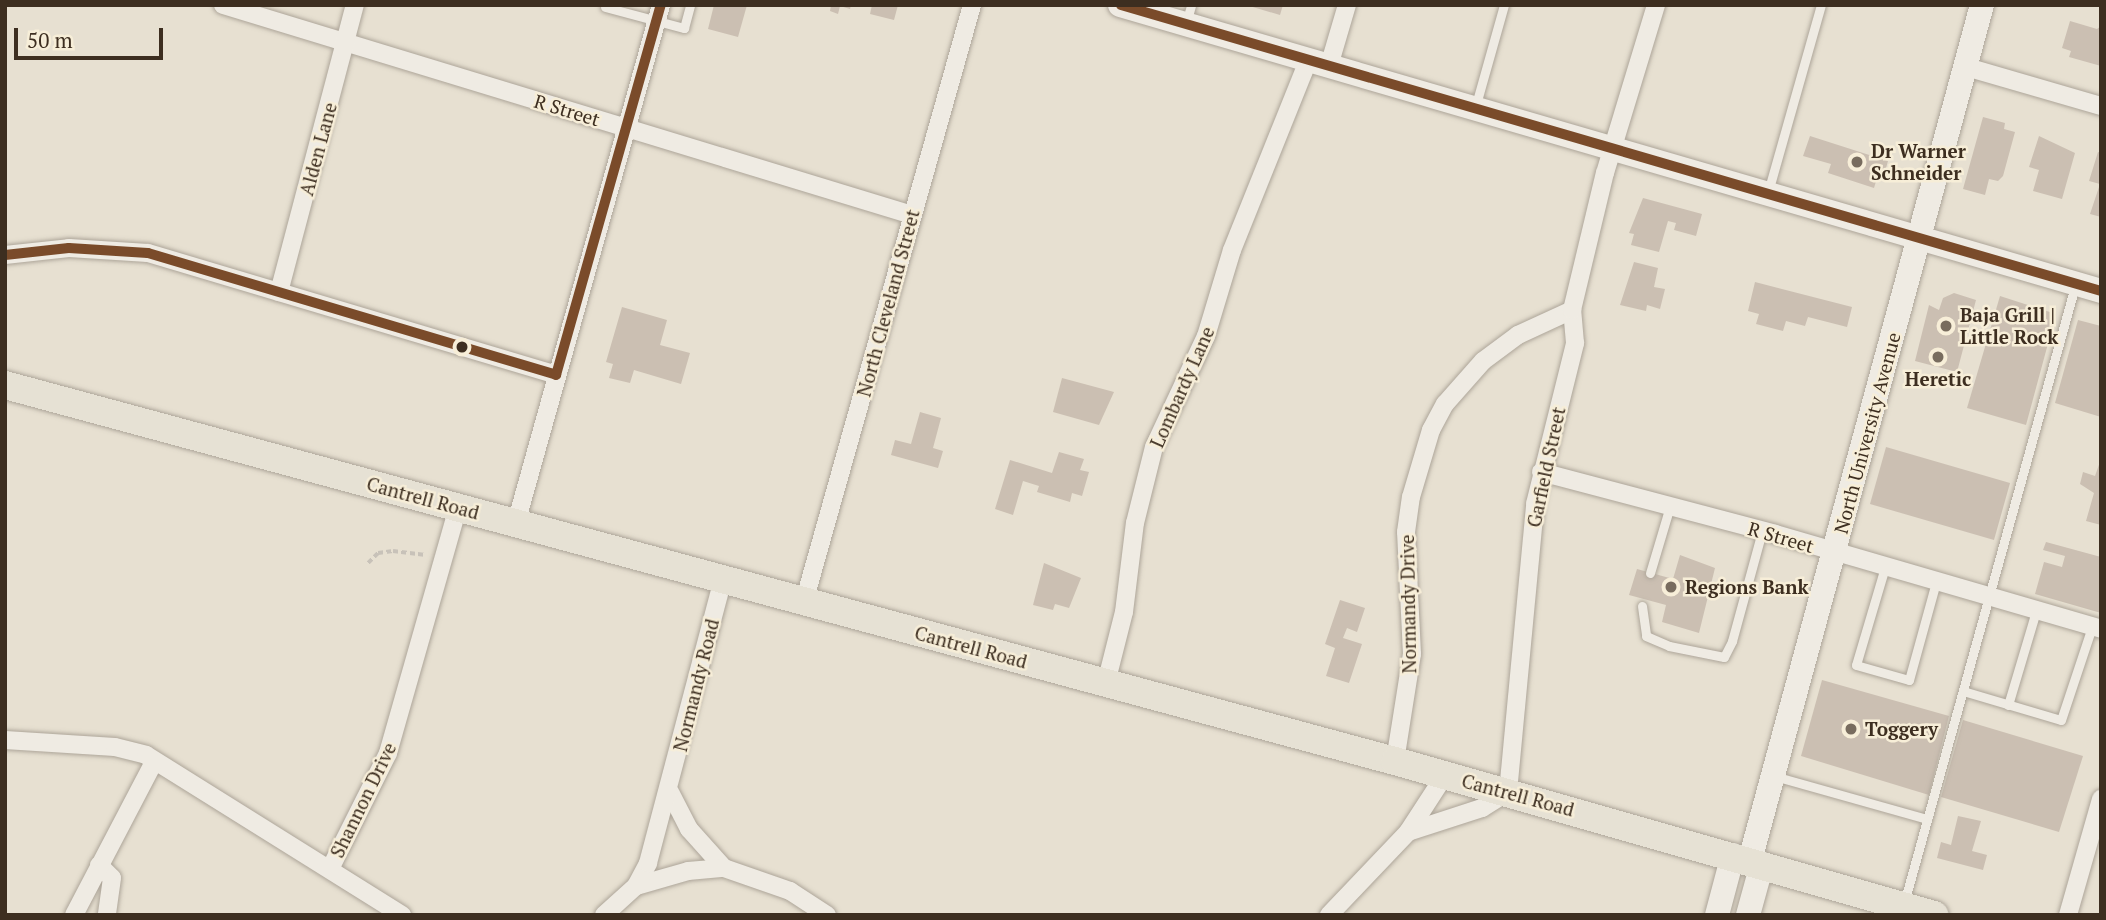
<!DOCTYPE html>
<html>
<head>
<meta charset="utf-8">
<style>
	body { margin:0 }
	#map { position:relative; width:2106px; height:920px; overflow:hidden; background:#e7e0d1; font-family:"PT Serif",serif }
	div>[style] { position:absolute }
	.building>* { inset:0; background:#cbbfb2 }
	.path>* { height:3.5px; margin-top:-1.75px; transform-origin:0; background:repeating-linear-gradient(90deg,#c8c2b9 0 5px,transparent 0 8.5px) }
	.roads { filter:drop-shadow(0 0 2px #ada599) drop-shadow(0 0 2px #ada599) }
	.lane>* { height:9px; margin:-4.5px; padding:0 4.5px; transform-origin:4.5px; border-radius:4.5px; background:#efebe3 }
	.street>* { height:18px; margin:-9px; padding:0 9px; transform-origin:9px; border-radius:9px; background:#efebe3 }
	.secondary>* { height:24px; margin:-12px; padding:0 12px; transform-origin:12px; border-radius:12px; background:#efebe3 }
	.primary>* { height:28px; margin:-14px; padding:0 14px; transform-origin:14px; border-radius:14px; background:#e6e1d4 }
	.bus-1>* { height:10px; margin:-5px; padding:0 5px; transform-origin:5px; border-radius:5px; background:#7a4b2a }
	.dots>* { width:19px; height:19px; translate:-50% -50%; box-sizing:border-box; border:4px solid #f7eed8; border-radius:50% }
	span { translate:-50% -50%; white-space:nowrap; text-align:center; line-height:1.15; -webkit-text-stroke:5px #f7eed8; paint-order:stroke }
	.street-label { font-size:19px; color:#3d2e20 }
	.poi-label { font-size:19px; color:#3d2e20; font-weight:700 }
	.left { translate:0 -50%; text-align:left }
	.frame { position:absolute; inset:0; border:7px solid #3d2e20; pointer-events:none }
	.scale { position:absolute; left:14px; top:28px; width:149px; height:32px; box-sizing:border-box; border:4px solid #3d2e20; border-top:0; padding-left:9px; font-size:21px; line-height:24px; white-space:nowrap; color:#3d2e20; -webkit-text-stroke:5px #f7eed8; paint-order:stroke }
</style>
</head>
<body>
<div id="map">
	<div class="building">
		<div style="clip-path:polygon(714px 5px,747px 5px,738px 37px,708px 29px)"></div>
		<div style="clip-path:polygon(831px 5px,851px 5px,850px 9px,840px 6px,838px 14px,830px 11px)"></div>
		<div style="clip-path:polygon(872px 5px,898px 5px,894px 20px,870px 14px)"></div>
		<div style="clip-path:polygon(1246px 5px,1283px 5px,1280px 15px)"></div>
		<div style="clip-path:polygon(2070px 21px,2097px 29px,2101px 26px,2101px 66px,2069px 57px,2071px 51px,2062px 48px)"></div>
		<div style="clip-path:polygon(1983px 117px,2005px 123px,2004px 129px,2015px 132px,2003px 176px,1998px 181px,1989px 179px,1985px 195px,1963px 189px)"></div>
		<div style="clip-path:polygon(1810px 136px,1888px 161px,1883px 179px,1877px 178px,1874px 188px,1828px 173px,1831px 164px,1803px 156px)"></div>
		<div style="clip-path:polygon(2039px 136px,2075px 153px,2062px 199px,2033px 191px,2039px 170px,2029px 167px)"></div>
		<div style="clip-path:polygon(2098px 152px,2101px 153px,2101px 217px,2090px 214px,2100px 184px,2089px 181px)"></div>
		<div style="clip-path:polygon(1643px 198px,1702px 214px,1696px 236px,1674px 230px,1676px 223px,1668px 221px,1659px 252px,1631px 245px,1634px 234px,1629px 233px)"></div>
		<div style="clip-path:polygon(1634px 262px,1658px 268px,1654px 287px,1665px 289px,1660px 309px,1647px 305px,1646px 311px,1620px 305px)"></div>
		<div style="clip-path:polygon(1755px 282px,1852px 307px,1847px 327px,1808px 317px,1805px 326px,1786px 321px,1783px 331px,1756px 324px,1759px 314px,1748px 311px)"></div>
		<div style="clip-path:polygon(1954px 293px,1976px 300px,1957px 372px,1915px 361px,1929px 305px,1939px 310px,1943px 298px)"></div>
		<div style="clip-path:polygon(2000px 296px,2056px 314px,2026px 425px,1967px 408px)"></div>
		<div style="clip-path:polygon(622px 307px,667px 320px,660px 345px,690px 353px,681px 384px,634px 370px,630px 383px,609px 378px,613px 364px,606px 362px)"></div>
		<div style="clip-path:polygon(2078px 320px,2101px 326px,2101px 417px,2055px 403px)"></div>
		<div style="clip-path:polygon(1062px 378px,1114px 392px,1099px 425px,1053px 412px)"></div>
		<div style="clip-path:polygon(920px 412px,941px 418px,933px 448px,943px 451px,938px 468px,891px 455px,895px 440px,911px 444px)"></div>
		<div style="clip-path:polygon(1886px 447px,2010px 483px,1994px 540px,1870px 504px)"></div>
		<div style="clip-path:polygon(1059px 452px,1084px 459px,1080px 470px,1089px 472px,1082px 496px,1072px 493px,1070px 502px,1037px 492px,1039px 486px,1023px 481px,1013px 515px,995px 509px,1010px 460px,1052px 473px)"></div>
		<div style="clip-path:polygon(2101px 459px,2101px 525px,2086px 521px,2094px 493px,2080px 484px,2083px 472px,2095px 476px)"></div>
		<div style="clip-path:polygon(2046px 542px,2101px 557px,2101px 613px,2035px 594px,2044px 562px,2062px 567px,2065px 556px,2043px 550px)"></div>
		<div style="clip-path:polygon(1680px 555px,1715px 568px,1699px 633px,1662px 622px,1666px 605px,1629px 595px,1637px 569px,1673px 579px)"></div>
		<div style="clip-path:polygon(1044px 563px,1081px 578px,1069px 608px,1055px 604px,1053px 610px,1033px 605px)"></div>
		<div style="clip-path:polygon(1340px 600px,1365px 608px,1357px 632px,1347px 628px,1343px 638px,1362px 644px,1349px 683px,1326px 676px,1335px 648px,1325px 644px)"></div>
		<div style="clip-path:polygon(1822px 680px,1949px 716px,1929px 795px,1801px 756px)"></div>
		<div style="clip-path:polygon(1963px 720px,2083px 756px,2059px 832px,1941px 797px)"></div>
		<div style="clip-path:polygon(1958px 816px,1981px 821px,1972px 851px,1987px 855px,1983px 870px,1937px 858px,1941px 842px,1951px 845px)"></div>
	</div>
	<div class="path">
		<div style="left:368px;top:563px;width:14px;rotate:-45deg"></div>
		<div style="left:378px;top:553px;width:15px;rotate:-8deg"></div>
		<div style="left:393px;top:551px;width:31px;rotate:7deg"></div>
	</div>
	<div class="roads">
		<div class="lane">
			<div style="left:605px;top:7px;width:82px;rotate:14.9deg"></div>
			<div style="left:684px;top:28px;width:24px;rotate:-75deg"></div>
			<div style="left:1186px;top:23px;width:19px;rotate:-74deg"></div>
			<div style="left:1475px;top:108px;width:107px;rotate:-74.3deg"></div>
			<div style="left:1768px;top:192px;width:194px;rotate:-74.2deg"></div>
			<div style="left:1885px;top:567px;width:102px;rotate:106.5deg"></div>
			<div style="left:1856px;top:665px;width:55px;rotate:15.8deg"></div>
			<div style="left:1909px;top:680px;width:102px;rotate:-74.6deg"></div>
			<div style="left:1650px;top:573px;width:70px;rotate:-73.4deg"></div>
			<div style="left:1642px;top:606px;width:30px;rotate:82deg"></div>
			<div style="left:1646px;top:636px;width:25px;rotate:23deg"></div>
			<div style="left:1669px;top:646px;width:56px;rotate:11.3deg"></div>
			<div style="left:1724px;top:657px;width:18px;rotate:-63deg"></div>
			<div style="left:1732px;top:641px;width:114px;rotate:-74.7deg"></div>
			<div style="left:1963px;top:691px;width:102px;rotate:16.5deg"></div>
			<div style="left:2061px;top:720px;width:98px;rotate:-71.6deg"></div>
			<div style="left:2008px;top:705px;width:98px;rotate:-73.4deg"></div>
			<div style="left:1774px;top:776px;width:159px;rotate:15.7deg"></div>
			<div style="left:1904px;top:903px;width:640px;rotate:-74.51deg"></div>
		</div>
		<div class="street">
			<div style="left:223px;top:5px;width:720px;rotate:16.95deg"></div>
			<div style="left:1329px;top:66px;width:64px;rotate:-73.6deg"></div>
			<div style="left:1963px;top:66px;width:144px;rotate:16.2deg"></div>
			<div style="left:5px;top:255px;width:64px;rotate:-6.2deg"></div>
			<div style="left:69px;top:248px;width:79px;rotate:3.6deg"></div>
			<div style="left:148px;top:253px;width:426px;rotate:16.6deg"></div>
			<div style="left:279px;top:292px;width:297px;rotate:-75.2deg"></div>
			<div style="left:1541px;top:472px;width:242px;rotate:14.8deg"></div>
			<div style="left:1775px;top:534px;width:340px;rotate:16.2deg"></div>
			<div style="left:516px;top:523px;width:538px;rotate:-74.36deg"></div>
			<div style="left:804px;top:602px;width:620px;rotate:-74.28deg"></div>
			<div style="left:1106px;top:683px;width:73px;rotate:-75.8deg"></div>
			<div style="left:1124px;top:612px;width:90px;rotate:-83deg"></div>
			<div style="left:1135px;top:523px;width:78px;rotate:-76deg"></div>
			<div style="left:1154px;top:447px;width:123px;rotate:-64.9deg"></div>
			<div style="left:1206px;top:336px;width:90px;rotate:-73.2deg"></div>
			<div style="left:1232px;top:250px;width:204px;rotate:-68.1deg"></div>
			<div style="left:5px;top:740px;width:110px;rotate:3.6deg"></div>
			<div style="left:115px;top:747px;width:32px;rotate:14deg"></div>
			<div style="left:146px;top:755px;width:302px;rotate:32deg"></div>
			<div style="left:1395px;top:761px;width:108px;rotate:-81deg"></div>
			<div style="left:1412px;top:654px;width:122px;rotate:-92.8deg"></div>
			<div style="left:1406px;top:532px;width:35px;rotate:-82deg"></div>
			<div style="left:1411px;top:497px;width:70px;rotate:-73.4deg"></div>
			<div style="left:1431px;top:430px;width:30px;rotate:-62deg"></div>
			<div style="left:1445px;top:404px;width:57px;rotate:-48.5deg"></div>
			<div style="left:1483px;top:361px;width:44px;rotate:-36.6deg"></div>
			<div style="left:1518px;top:335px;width:60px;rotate:-24.8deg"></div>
			<div style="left:670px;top:792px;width:42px;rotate:62.8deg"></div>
			<div style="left:689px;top:829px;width:52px;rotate:48.1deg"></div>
			<div style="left:724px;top:868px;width:70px;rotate:19.2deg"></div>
			<div style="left:790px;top:891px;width:44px;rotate:33deg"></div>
			<div style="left:1408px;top:832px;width:78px;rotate:-18deg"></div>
			<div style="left:1482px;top:808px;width:31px;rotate:-32deg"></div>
			<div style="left:1508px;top:792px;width:289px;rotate:-84.6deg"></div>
			<div style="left:1535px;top:504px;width:166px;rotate:-76deg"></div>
			<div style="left:1575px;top:343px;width:33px;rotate:-95deg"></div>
			<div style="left:1572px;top:310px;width:141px;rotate:-76.5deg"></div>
			<div style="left:1605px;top:173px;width:176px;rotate:-73.1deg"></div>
			<div style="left:99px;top:865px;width:18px;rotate:45deg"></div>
			<div style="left:112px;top:878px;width:37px;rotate:98deg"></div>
			<div style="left:330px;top:869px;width:130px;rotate:-63.4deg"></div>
			<div style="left:388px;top:753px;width:256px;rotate:-74.1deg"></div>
			<div style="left:636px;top:886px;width:54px;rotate:-16.1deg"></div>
			<div style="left:688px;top:871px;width:36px;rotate:-5deg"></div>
			<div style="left:74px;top:915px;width:173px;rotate:-62.4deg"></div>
			<div style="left:604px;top:915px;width:43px;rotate:-42.2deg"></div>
			<div style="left:636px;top:886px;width:26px;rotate:-62deg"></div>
			<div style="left:648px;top:863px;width:294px;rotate:-75.2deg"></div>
			<div style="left:1329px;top:915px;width:115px;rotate:-46.4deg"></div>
			<div style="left:1408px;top:832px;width:68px;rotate:-57deg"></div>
			<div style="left:2068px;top:915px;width:121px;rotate:-74.1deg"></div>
		</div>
		<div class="secondary">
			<div style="left:1120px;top:5px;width:1022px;rotate:16.25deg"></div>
			<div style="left:1750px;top:860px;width:886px;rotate:-74.82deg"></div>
			<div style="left:1717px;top:915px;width:62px;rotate:-75.1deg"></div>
			<div style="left:1748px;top:915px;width:53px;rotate:-74.6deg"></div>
		</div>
		<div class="primary">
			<div style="left:5px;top:385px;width:1440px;rotate:15.14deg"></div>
			<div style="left:1395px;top:761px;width:561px;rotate:15.95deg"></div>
		</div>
	</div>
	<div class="bus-1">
		<div style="left:1121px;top:5px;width:1021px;rotate:16.27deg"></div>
		<div style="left:5px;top:255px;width:64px;rotate:-6.2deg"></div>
		<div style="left:69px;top:248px;width:79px;rotate:3.6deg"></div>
		<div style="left:148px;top:253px;width:426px;rotate:16.6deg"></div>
		<div style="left:556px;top:375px;width:385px;rotate:-74.2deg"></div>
	</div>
	<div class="dots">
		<div style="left:1857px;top:162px;background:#786c5e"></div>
		<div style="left:1946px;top:326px;background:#786c5e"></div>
		<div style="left:462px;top:347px;background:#3d2e20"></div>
		<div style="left:1938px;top:357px;background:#786c5e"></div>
		<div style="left:1671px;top:587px;background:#786c5e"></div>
		<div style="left:1851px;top:729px;background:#786c5e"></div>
	</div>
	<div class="street-label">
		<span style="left:567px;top:110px;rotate:17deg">R Street</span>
		<span style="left:318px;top:149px;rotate:-75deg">Alden Lane</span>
		<span style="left:888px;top:303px;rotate:-75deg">North Cleveland Street</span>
		<span style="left:1182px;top:387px;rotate:-66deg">Lombardy Lane</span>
		<span style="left:1867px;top:433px;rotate:-75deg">North University Avenue</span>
		<span style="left:1546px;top:467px;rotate:-78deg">Garfield Street</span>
		<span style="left:423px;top:498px;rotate:15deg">Cantrell Road</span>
		<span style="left:1781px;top:537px;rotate:16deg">R Street</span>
		<span style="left:1408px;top:604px;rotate:-91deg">Normandy Drive</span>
		<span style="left:971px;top:647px;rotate:15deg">Cantrell Road</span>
		<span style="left:696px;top:685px;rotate:-76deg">Normandy Road</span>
		<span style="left:1518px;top:795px;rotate:15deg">Cantrell Road</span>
		<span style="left:363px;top:800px;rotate:-64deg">Shannon Drive</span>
	</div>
	<div class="poi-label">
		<span class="left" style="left:1871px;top:162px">Dr Warner<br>Schneider</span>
		<span class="left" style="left:1960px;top:326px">Baja Grill |<br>Little Rock</span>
		<span style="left:1938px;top:379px">Heretic</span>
		<span class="left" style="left:1685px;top:587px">Regions Bank</span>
		<span class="left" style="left:1865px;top:729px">Toggery</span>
	</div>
	<div class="frame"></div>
	<div class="scale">50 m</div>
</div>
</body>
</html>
